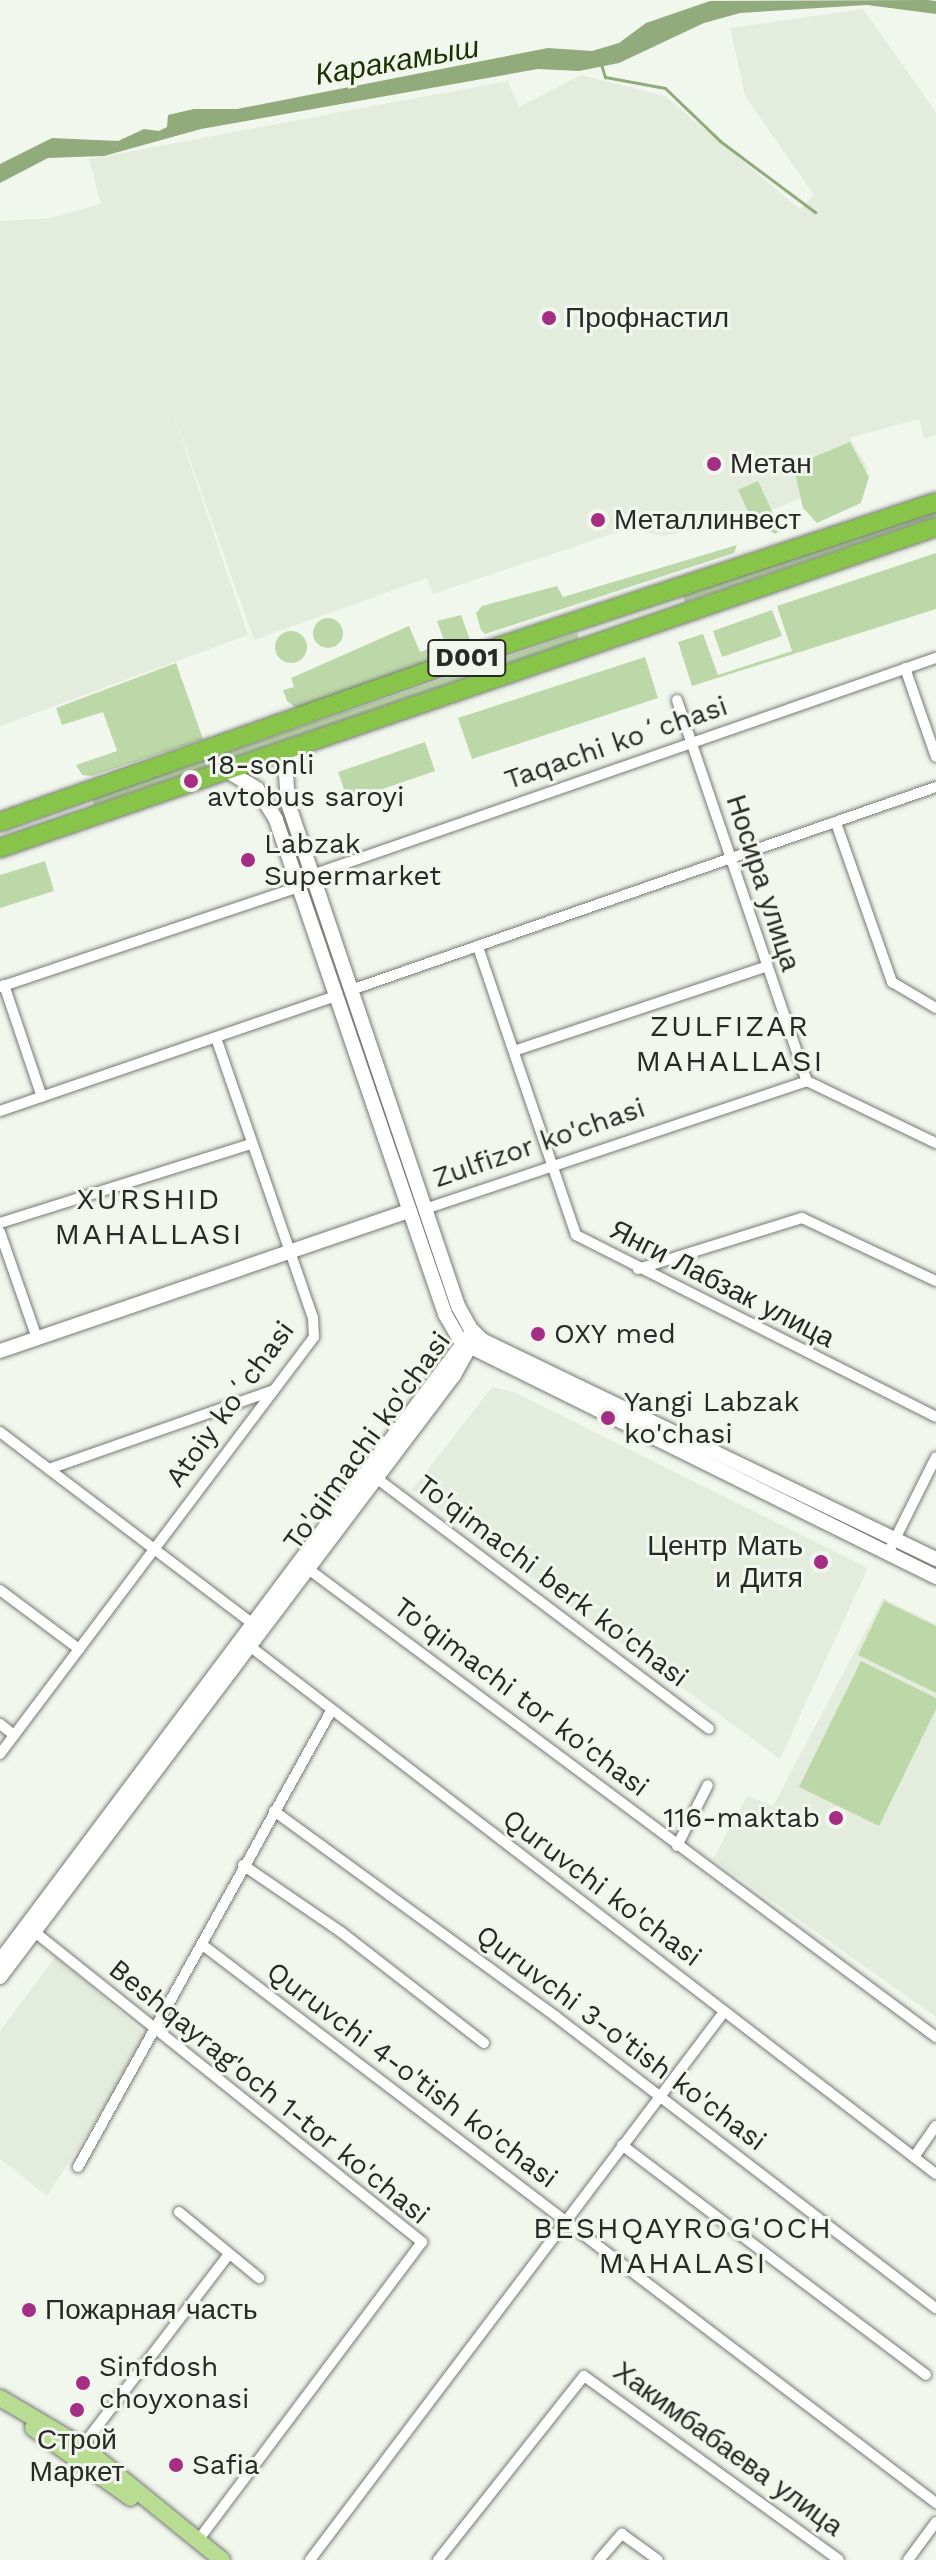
<!DOCTYPE html>
<html>
<head>
<meta charset="utf-8">
<style>
	body { margin:0 }
	#map { position:relative; width:936px; height:2560px; overflow:hidden; background:#f2f7ee; font-family:"Work Sans",sans-serif }
	div>[style] { position:absolute }
	.built>* { inset:0; background:#e4eddd }
	.green>* { inset:0; background:#bdd8a8 }
	.round { border-radius:50% }
	.water>* { inset:0; background:#92ab7d }
	.stream>* { height:3px; margin:-1.5px; padding:0 1.5px; transform-origin:1.5px; border-radius:1.5px; background:#92ab7d }
	.roads { filter:drop-shadow(0 0 2px #757a72) drop-shadow(0 0 2px #757a72) }
	.street>* { height:10px; margin:-5px; padding:0 5px; transform-origin:5px; border-radius:5px; background:#fff }
	.secondary>* { height:14px; margin:-7px; padding:0 7px; transform-origin:7px; border-radius:7px; background:#fff }
	.primary>* { height:16px; margin:-8px; padding:0 8px; transform-origin:8px; border-radius:8px; background:#b8dc92 }
	.highway>* { height:18px; margin:-9px; padding:0 9px; transform-origin:9px; border-radius:9px; background:#88c449 }
	.dots>* { width:22px; height:22px; translate:-50% -50%; box-sizing:border-box; border:4px solid #f2f7ee; border-radius:50% }
	span { translate:-50% -50%; white-space:nowrap; text-align:center; line-height:1.15; -webkit-text-stroke:6px #f2f7ee; paint-order:stroke }
	.shield-label span { padding:2px 6px; background:#f2f7ee; border:2px solid; border-radius:6px; -webkit-text-stroke-width:0 }
	.shield-label { font-size:26px; color:#272926; font-weight:700 }
	.poi-label { font-size:28px; color:#272926 }
	.left { translate:0 -50%; text-align:left }
	.right { translate:-100% -50%; text-align:right }
	.street-label { font-size:28px; color:#272926 }
	.water-label { font-size:30px; color:#1b3100; font-style:italic }
	.neighbourhood-label { font-size:30px; color:#272926; letter-spacing:2px }
</style>
</head>
<body>
<div id="map">
	<div class="built">
		<div style="clip-path:polygon(863px 9px,936px 112px,936px 435px,924px 439px,919px 419px,850px 438px,869px 470px,753px 518px,662px 536px,630px 528px,433px 594px,427px 578px,254px 640px,170px 404px,248px 635px,0 726px,0 221px,50px 218px,101px 204px,89px 159px,508px 81px,519px 107px,581px 75px,665px 96px,800px 209px,814px 195px,745px 96px,730px 28px)"></div>
		<div style="clip-path:polygon(492px 1387px,514px 1392px,868px 1568px,780px 1759px,412px 1490px)"></div>
		<div style="clip-path:polygon(883px 1598px,936px 1624px,936px 2017px,713px 1859px,747px 1796px,773px 1806px)"></div>
		<div style="clip-path:polygon(56px 1956px,149px 2038px,47px 2196px,0 2159px,0 2031px)"></div>
	</div>
	<div class="green">
		<div style="clip-path:polygon(850px 442px,869px 477px,861px 503px,817px 523px,803px 508px,795px 473px,804px 461px)"></div>
		<div style="clip-path:polygon(758px 481px,781px 530px,775px 534px,753px 522px,738px 490px)"></div>
		<div style="clip-path:polygon(936px 509px,936px 516px,685px 602px,683px 596px)"></div>
		<div style="clip-path:polygon(737px 545px,734px 553px,485px 634px,481px 630px,476px 613px,482px 606px,557px 586px,563px 597px)"></div>
		<div style="clip-path:polygon(936px 553px,936px 609px,692px 686px,678px 642px,703px 634px,718px 675px,792px 651px,777px 606px)"></div>
		<div style="clip-path:polygon(772px 610px,782px 636px,722px 657px,713px 631px)"></div>
		<div style="clip-path:polygon(461px 615px,470px 640px,466px 651px,298px 709px,287px 701px,283px 690px,294px 687px,291px 678px,409px 626px,420px 652px,445px 643px,437px 621px)"></div>
		<div class="round" style="left:313px;top:618px;width:30px;height:30px"></div>
		<div class="round" style="left:275px;top:631px;width:32px;height:32px"></div>
		<div style="clip-path:polygon(577px 633px,579px 639px,94px 805px,92px 799px)"></div>
		<div style="clip-path:polygon(645px 657px,658px 698px,472px 759px,458px 718px)"></div>
		<div style="clip-path:polygon(176px 663px,203px 739px,92px 776px,82px 775px,76px 765px,117px 751px,103px 712px,62px 725px,56px 708px)"></div>
		<div style="clip-path:polygon(425px 742px,435px 771px,348px 801px,338px 772px)"></div>
		<div style="clip-path:polygon(45px 861px,54px 891px,0 908px,0 875px)"></div>
		<div style="clip-path:polygon(884px 1601px,936px 1626px,936px 1693px,858px 1655px)"></div>
		<div style="clip-path:polygon(861px 1661px,936px 1698px,936px 1709px,879px 1826px,799px 1787px)"></div>
	</div>
	<div class="water">
		<div style="clip-path:polygon(710px 1px,927px 0,936px 1px,936px 14px,867px 5px,740px 13px,704px 23px,619px 63px,579px 71px,538px 69px,201px 129px,104px 156px,48px 158px,0 183px,0 164px,52px 138px,118px 141px,144px 129px,159px 131px,167px 127px,168px 115px,194px 109px,237px 109px,548px 48px,592px 51px,619px 43px,646px 23px)"></div>
	</div>
	<div class="stream">
		<div style="left:601px;top:64px;width:14px;rotate:73deg"></div>
		<div style="left:605px;top:77px;width:61px;rotate:10.4deg"></div>
		<div style="left:665px;top:88px;width:76px;rotate:43.9deg"></div>
		<div style="left:720px;top:141px;width:119px;rotate:36.8deg"></div>
	</div>
	<div class="roads">
		<div class="street">
			<div style="left:905px;top:668px;width:94px;rotate:70.8deg"></div>
			<div style="left:677px;top:700px;width:403px;rotate:71.2deg"></div>
			<div style="left:836px;top:823px;width:169px;rotate:70.6deg"></div>
			<div style="left:892px;top:982px;width:51px;rotate:30.6deg"></div>
			<div style="left:312px;top:875px;width:661px;rotate:-19.18deg"></div>
			<div style="left:478px;top:947px;width:304px;rotate:71.2deg"></div>
			<div style="left:576px;top:1235px;width:403px;rotate:26.8deg"></div>
			<div style="left:4px;top:985px;width:118px;rotate:71.3deg"></div>
			<div style="left:0;top:987px;width:315px;rotate:-18.5deg"></div>
			<div style="left:351px;top:990px;width:619px;rotate:-19.14deg"></div>
			<div style="left:514px;top:1051px;width:265px;rotate:-18.5deg"></div>
			<div style="left:0;top:1111px;width:355px;rotate:-18.9deg"></div>
			<div style="left:425px;top:1209px;width:403px;rotate:-18.5deg"></div>
			<div style="left:807px;top:1081px;width:143px;rotate:25.7deg"></div>
			<div style="left:0;top:1223px;width:263px;rotate:-17.5deg"></div>
			<div style="left:0;top:1232px;width:112px;rotate:70.8deg"></div>
			<div style="left:638px;top:1269px;width:172px;rotate:-17.3deg"></div>
			<div style="left:802px;top:1218px;width:148px;rotate:25.2deg"></div>
			<div style="left:0;top:1432px;width:323px;rotate:37.2deg"></div>
			<div style="left:49px;top:1469px;width:238px;rotate:-19.3deg"></div>
			<div style="left:371px;top:1474px;width:423px;rotate:37deg"></div>
			<div style="left:888px;top:1553px;width:107px;rotate:-63.4deg"></div>
			<div style="left:307px;top:1568px;width:785px;rotate:36.71deg"></div>
			<div style="left:0;top:1590px;width:99px;rotate:36.8deg"></div>
			<div style="left:247px;top:1644px;width:869px;rotate:37.57deg"></div>
			<div style="left:0;top:1724px;width:18px;rotate:38deg"></div>
			<div style="left:0;top:1754px;width:522px;rotate:-53.02deg"></div>
			<div style="left:314px;top:1337px;width:19px;rotate:-93deg"></div>
			<div style="left:313px;top:1318px;width:296px;rotate:-109.1deg"></div>
			<div style="left:274px;top:1811px;width:348px;rotate:36.1deg"></div>
			<div style="left:555px;top:2016px;width:480px;rotate:37.5deg"></div>
			<div style="left:677px;top:1846px;width:68px;rotate:-63.1deg"></div>
			<div style="left:243px;top:1865px;width:119px;rotate:34.4deg"></div>
			<div style="left:341px;top:1932px;width:181px;rotate:37.8deg"></div>
			<div style="left:31px;top:1929px;width:501px;rotate:38.68deg"></div>
			<div style="left:422px;top:2242px;width:371px;rotate:126.9deg"></div>
			<div style="left:204px;top:1946px;width:920px;rotate:37.27deg"></div>
			<div style="left:622px;top:2145px;width:381px;rotate:37.1deg"></div>
			<div style="left:914px;top:2157px;width:38px;rotate:-55deg"></div>
			<div style="left:78px;top:2167px;width:521px;rotate:-60.98deg"></div>
			<div style="left:179px;top:2212px;width:104px;rotate:39.5deg"></div>
			<div style="left:80px;top:2449px;width:245px;rotate:-52.6deg"></div>
			<div style="left:310px;top:2560px;width:687px;rotate:-52.93deg"></div>
			<div style="left:438px;top:2560px;width:235px;rotate:-51.6deg"></div>
			<div style="left:584px;top:2376px;width:314px;rotate:35.8deg"></div>
			<div style="left:599px;top:2560px;width:35px;rotate:-49deg"></div>
			<div style="left:622px;top:2534px;width:44px;rotate:35.8deg"></div>
			<div style="left:908px;top:2560px;width:47px;rotate:-53.6deg"></div>
		</div>
		<div class="secondary">
			<div style="left:302px;top:744px;width:34px;rotate:118deg"></div>
			<div style="left:286px;top:774px;width:29px;rotate:86deg"></div>
			<div style="left:288px;top:803px;width:531px;rotate:71.33deg"></div>
			<div style="left:458px;top:1306px;width:26px;rotate:61deg"></div>
			<div style="left:471px;top:1329px;width:16px;rotate:45deg"></div>
			<div style="left:482px;top:1340px;width:504px;rotate:25.75deg"></div>
			<div style="left:224px;top:769px;width:39px;rotate:31deg"></div>
			<div style="left:257px;top:789px;width:36px;rotate:58deg"></div>
			<div style="left:276px;top:820px;width:522px;rotate:71.11deg"></div>
			<div style="left:445px;top:1314px;width:32px;rotate:60deg"></div>
			<div style="left:461px;top:1342px;width:530px;rotate:26.32deg"></div>
			<div style="left:0;top:1351px;width:433px;rotate:-18.9deg"></div>
			<div style="left:0;top:1961px;width:779px;rotate:-53.14deg"></div>
			<div style="left:0;top:1977px;width:754px;rotate:-52.98deg"></div>
			<div style="left:454px;top:1375px;width:38px;rotate:-61deg"></div>
		</div>
		<div class="primary">
			<div style="left:0;top:2398px;width:96px;rotate:30.6deg"></div>
			<div style="left:83px;top:2447px;width:179px;rotate:39.1deg"></div>
			<div style="left:33px;top:2428px;width:120px;rotate:35.5deg"></div>
		</div>
		<div class="highway">
			<div style="left:0;top:822px;width:509px;rotate:-19.4deg"></div>
			<div style="left:480px;top:653px;width:480px;rotate:-18.3deg"></div>
			<div style="left:0;top:848px;width:990px;rotate:-18.93deg"></div>
		</div>
	</div>
	<div class="dots">
		<div style="left:549px;top:318px;background:#a52d83"></div>
		<div style="left:714px;top:464px;background:#a52d83"></div>
		<div style="left:598px;top:520px;background:#a52d83"></div>
		<div style="left:191px;top:781px;background:#a52d83"></div>
		<div style="left:248px;top:860px;background:#a52d83"></div>
		<div style="left:538px;top:1334px;background:#a52d83"></div>
		<div style="left:608px;top:1418px;background:#a52d83"></div>
		<div style="left:821px;top:1562px;background:#a52d83"></div>
		<div style="left:836px;top:1818px;background:#a52d83"></div>
		<div style="left:29px;top:2310px;background:#a52d83"></div>
		<div style="left:83px;top:2383px;background:#a52d83"></div>
		<div style="left:77px;top:2410px;background:#a52d83"></div>
		<div style="left:176px;top:2465px;background:#a52d83"></div>
	</div>
	<div class="shield-label">
		<span style="left:467px;top:658px">D001</span>
	</div>
	<div class="poi-label">
		<span class="left" style="left:565px;top:318px">Профнастил</span>
		<span class="left" style="left:730px;top:464px">Метан</span>
		<span class="left" style="left:614px;top:520px">Металлинвест</span>
		<span class="left" style="left:207px;top:781px">18-sonli<br>avtobus saroyi</span>
		<span class="left" style="left:264px;top:860px">Labzak<br>Supermarket</span>
		<span class="left" style="left:554px;top:1334px">OXY med</span>
		<span class="left" style="left:624px;top:1418px">Yangi Labzak<br>ko'chasi</span>
		<span class="right" style="left:803px;top:1562px">Центр Мать<br>и Дитя</span>
		<span class="right" style="left:820px;top:1818px">116-maktab</span>
		<span class="left" style="left:45px;top:2310px">Пожарная часть</span>
		<span class="left" style="left:99px;top:2383px">Sinfdosh<br>choyxonasi</span>
		<span style="left:77px;top:2456px">Строй<br>Маркет</span>
		<span class="left" style="left:192px;top:2465px">Safia</span>
	</div>
	<div class="street-label">
		<span style="left:616px;top:743px;rotate:-19deg">Taqachi koʻchasi</span>
		<span style="left:763px;top:883px;rotate:72deg">Носира улица</span>
		<span style="left:539px;top:1143px;rotate:-19deg">Zulfizor ko'chasi</span>
		<span style="left:722px;top:1284px;rotate:27deg">Янги Лабзак улица</span>
		<span style="left:230px;top:1404px;rotate:-54deg">Atoiy koʻchasi</span>
		<span style="left:367px;top:1441px;rotate:-54deg">To'qimachi ko'chasi</span>
		<span style="left:552px;top:1581px;rotate:37deg">To'qimachi berk ko'chasi</span>
		<span style="left:521px;top:1697px;rotate:37deg">To'qimachi tor ko'chasi</span>
		<span style="left:602px;top:1888px;rotate:37deg">Quruvchi ko'chasi</span>
		<span style="left:621px;top:2038px;rotate:37deg">Quruvchi 3-o'tish ko'chasi</span>
		<span style="left:412px;top:2075px;rotate:37deg">Quruvchi 4-o'tish ko'chasi</span>
		<span style="left:269px;top:2092px;rotate:39deg">Beshqayrag'och 1-tor ko'chasi</span>
		<span style="left:728px;top:2449px;rotate:36deg">Хакимбабаева улица</span>
	</div>
	<div class="water-label">
		<span style="left:397px;top:61px;rotate:-10deg">Каракамыш</span>
	</div>
	<div class="neighbourhood-label">
		<span style="left:730px;top:1043px">ZULFIZAR<br>MAHALLASI</span>
		<span style="left:149px;top:1216px">XURSHID<br>MAHALLASI</span>
		<span style="left:683px;top:2245px">BESHQAYROG'OCH<br>MAHALASI</span>
	</div>
</div>
</body>
</html>
